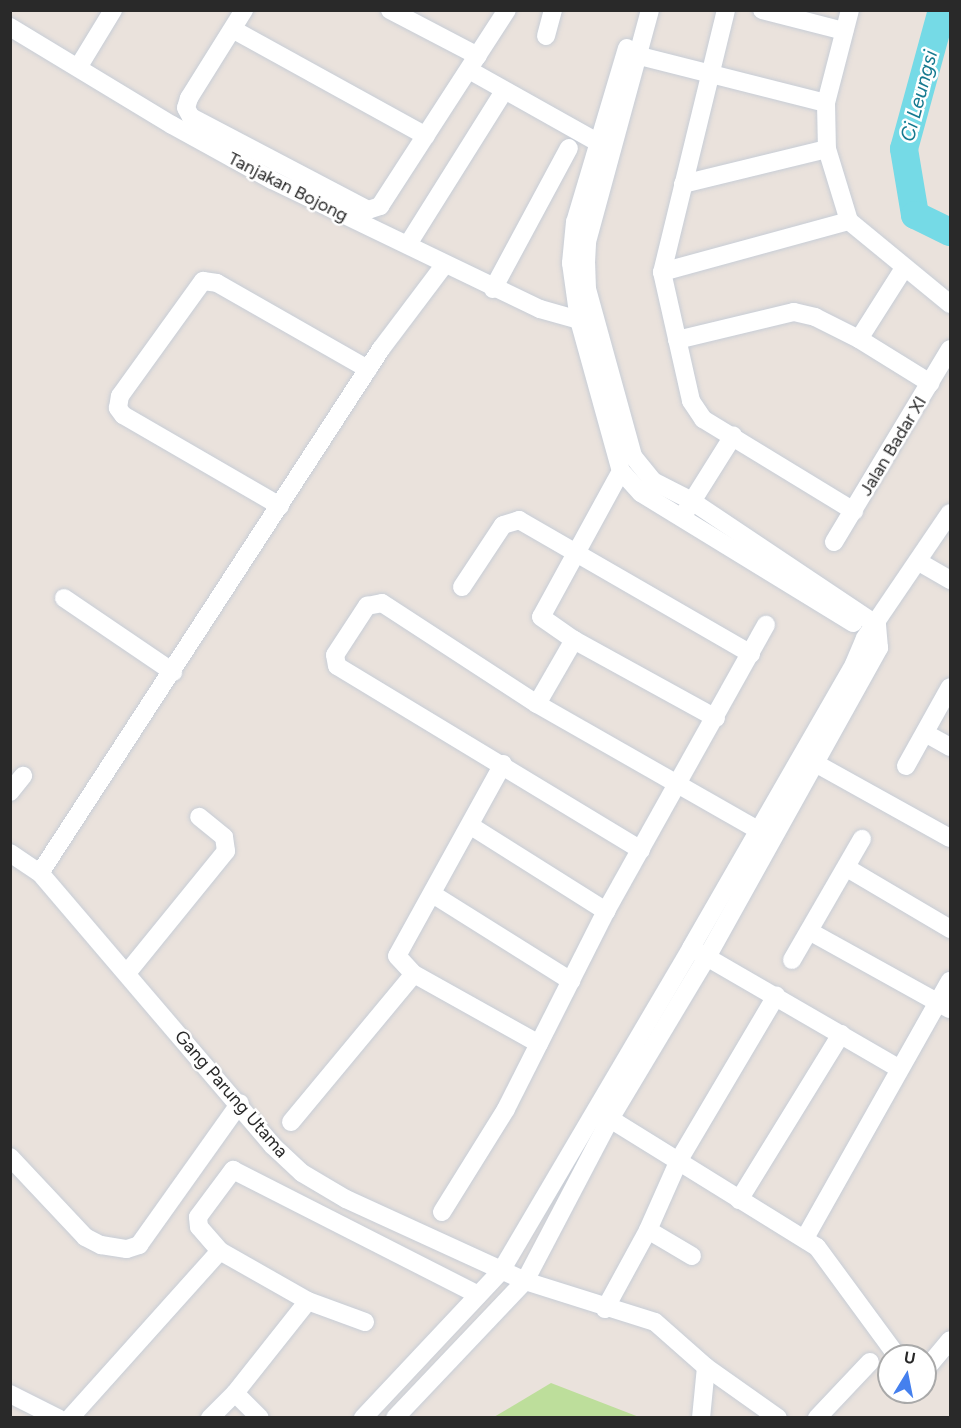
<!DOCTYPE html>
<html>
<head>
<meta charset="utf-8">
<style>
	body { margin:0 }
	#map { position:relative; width:961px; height:1428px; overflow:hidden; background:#eae2dc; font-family:Figtree,sans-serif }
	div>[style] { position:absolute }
	.green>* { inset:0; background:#bdde9b }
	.river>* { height:28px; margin:-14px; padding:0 14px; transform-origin:14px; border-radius:14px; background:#75dae6 }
	.roads { filter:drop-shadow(0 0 2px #c7cdd6) drop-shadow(0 0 2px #c7cdd6) }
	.street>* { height:18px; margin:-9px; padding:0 9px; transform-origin:9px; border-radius:9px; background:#fff }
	span { translate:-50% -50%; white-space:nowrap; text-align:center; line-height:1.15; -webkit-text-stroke:5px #fff; paint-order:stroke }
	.street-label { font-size:18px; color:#292929 }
	.water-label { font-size:20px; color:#167a90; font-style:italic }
	.frame { position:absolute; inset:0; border:12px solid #292929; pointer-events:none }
	.north { position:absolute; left:877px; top:1344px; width:60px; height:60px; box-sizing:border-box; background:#fff; border:2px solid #a9a9a9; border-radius:50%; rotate:10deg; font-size:16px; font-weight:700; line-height:24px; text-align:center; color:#292929 }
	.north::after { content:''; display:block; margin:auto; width:21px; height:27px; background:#4580ee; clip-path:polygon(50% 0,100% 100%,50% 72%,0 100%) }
</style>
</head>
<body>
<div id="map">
	<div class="green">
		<div style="clip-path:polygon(551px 1383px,639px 1417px,494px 1417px)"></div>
	</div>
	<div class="river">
		<div style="left:942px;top:10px;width:144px;rotate:105.3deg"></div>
		<div style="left:904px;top:149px;width:67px;rotate:80.5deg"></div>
		<div style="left:915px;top:215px;width:39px;rotate:26deg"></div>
	</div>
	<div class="roads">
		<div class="street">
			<div style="left:244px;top:10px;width:104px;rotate:122deg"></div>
			<div style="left:189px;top:98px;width:10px;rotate:107deg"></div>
			<div style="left:186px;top:108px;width:10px;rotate:61deg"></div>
			<div style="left:191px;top:117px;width:200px;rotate:27.7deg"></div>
			<div style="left:368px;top:210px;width:13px;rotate:-18deg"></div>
			<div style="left:380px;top:206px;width:234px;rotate:-57.1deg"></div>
			<div style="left:390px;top:10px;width:99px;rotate:27.6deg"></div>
			<div style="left:726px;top:10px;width:270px;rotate:103.7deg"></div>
			<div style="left:662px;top:272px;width:132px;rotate:77.3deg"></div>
			<div style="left:691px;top:401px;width:22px;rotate:56deg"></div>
			<div style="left:703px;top:419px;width:177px;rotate:31.4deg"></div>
			<div style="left:762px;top:10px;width:85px;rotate:14.4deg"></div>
			<div style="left:850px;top:10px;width:96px;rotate:104.5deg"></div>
			<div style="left:826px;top:103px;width:46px;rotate:88.8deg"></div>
			<div style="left:827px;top:149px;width:75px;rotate:73deg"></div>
			<div style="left:849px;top:221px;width:131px;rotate:39.4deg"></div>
			<div style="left:10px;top:27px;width:189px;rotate:31.2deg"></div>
			<div style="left:172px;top:125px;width:114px;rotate:28.8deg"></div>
			<div style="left:272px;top:180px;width:297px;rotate:25.7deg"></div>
			<div style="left:540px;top:309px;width:41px;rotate:15.8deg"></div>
			<div style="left:579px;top:320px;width:11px;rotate:-22deg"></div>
			<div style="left:234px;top:30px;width:219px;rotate:28.9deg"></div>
			<div style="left:546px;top:36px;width:27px;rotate:-75deg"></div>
			<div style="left:627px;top:48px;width:182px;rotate:106.6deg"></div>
			<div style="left:575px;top:222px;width:41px;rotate:95.6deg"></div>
			<div style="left:571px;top:263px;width:58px;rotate:82deg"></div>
			<div style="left:579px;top:320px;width:157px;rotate:74.5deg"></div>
			<div style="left:621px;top:471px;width:30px;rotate:48deg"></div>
			<div style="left:641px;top:493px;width:249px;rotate:31.5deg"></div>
			<div style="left:628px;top:53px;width:204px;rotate:14.2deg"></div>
			<div style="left:79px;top:66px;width:66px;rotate:-58.7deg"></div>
			<div style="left:469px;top:70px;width:159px;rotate:29.3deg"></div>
			<div style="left:683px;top:184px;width:148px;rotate:-13.7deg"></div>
			<div style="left:410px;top:241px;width:177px;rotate:-57.9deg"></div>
			<div style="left:662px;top:272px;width:194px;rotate:-15.3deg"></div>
			<div style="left:493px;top:289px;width:160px;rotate:-61.7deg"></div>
			<div style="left:859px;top:339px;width:84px;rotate:-57.6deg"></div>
			<div style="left:677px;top:340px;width:120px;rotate:-13.5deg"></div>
			<div style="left:794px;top:312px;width:22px;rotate:13deg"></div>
			<div style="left:815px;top:317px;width:49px;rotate:26.6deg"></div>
			<div style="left:859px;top:339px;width:84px;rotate:31.8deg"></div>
			<div style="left:621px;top:471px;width:166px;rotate:118.7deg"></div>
			<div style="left:541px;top:617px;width:40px;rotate:34.9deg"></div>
			<div style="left:574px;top:640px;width:162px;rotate:28.8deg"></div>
			<div style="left:280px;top:506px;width:181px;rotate:-149.9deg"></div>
			<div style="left:123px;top:415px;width:9px;rotate:-126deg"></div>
			<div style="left:118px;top:408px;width:12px;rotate:-81deg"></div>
			<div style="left:120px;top:396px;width:142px;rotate:-54.2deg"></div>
			<div style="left:203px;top:281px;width:14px;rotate:8deg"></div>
			<div style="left:217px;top:283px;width:174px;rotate:29.7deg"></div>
			<div style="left:686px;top:511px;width:89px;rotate:-57.9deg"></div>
			<div style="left:834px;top:542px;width:225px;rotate:-59deg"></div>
			<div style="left:919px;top:562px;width:36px;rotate:30deg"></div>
			<div style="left:462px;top:587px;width:74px;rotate:-56.5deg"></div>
			<div style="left:503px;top:525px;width:17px;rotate:-17deg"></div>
			<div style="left:519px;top:520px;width:268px;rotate:30deg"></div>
			<div style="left:64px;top:598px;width:132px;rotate:34.2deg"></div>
			<div style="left:537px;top:704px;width:74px;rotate:-60deg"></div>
			<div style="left:925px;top:733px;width:29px;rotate:29deg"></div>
			<div style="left:815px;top:763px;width:154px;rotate:29.1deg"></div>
			<div style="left:503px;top:764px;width:219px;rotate:118.9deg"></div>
			<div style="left:397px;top:956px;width:25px;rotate:47deg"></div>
			<div style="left:414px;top:974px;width:143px;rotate:29.2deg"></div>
			<div style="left:906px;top:766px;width:90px;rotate:-60.9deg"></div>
			<div style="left:10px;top:792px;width:21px;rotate:-51deg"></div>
			<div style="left:471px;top:826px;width:160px;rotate:32.2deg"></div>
			<div style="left:641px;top:850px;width:355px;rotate:-148.8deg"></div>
			<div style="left:337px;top:666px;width:11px;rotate:-100deg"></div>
			<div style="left:335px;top:655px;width:59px;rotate:-56.9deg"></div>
			<div style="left:367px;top:606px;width:15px;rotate:-11deg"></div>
			<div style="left:382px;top:603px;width:185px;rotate:33.1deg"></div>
			<div style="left:537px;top:704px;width:265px;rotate:29.7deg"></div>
			<div style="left:10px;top:853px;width:36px;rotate:34deg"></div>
			<div style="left:40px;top:873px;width:358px;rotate:49.5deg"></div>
			<div style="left:272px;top:1145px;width:41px;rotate:43deg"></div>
			<div style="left:302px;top:1173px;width:51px;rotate:30.6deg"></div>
			<div style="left:346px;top:1199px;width:197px;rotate:24.6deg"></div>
			<div style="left:525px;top:1281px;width:136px;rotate:17.5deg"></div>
			<div style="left:655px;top:1322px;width:68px;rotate:41.4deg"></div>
			<div style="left:706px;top:1367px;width:51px;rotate:95.6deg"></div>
			<div style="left:847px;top:868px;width:120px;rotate:30.6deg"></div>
			<div style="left:40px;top:873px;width:625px;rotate:-56.95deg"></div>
			<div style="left:381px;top:349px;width:106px;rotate:-53deg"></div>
			<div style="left:434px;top:895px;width:162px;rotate:32.1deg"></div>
			<div style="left:809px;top:931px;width:161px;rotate:29deg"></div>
			<div style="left:698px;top:952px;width:233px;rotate:30.1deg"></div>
			<div style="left:792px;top:960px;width:140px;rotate:-60deg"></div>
			<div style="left:127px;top:973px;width:157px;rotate:-50.9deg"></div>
			<div style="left:226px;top:851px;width:14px;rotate:-98deg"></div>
			<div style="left:224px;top:837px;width:32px;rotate:-141deg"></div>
			<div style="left:599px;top:1112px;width:256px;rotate:31.8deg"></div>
			<div style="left:817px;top:1247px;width:135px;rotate:53.7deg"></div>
			<div style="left:291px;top:1122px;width:192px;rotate:-50.3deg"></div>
			<div style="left:10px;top:1157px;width:110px;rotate:46.8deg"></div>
			<div style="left:85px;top:1237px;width:18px;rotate:27deg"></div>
			<div style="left:101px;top:1245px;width:26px;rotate:9deg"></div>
			<div style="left:127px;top:1249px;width:13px;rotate:-18deg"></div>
			<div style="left:139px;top:1245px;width:174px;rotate:-54.6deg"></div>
			<div style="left:739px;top:1200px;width:195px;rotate:-58.4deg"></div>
			<div style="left:442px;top:1212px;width:121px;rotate:-58.1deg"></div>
			<div style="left:506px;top:1109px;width:222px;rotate:-63.2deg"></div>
			<div style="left:606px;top:911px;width:328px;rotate:-60.8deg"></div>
			<div style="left:648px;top:1230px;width:51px;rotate:30.6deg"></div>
			<div style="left:805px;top:1238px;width:295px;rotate:-60.6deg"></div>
			<div style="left:605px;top:1309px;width:90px;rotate:-61.4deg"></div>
			<div style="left:648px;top:1230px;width:77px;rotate:-66.1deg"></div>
			<div style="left:679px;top:1160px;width:191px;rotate:-59.4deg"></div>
			<div style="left:365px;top:1322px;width:61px;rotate:-159.8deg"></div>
			<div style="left:308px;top:1301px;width:101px;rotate:-150.4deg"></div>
			<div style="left:220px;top:1251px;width:32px;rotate:-131deg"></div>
			<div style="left:199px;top:1227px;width:10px;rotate:-96deg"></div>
			<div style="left:198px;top:1217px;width:59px;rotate:-53.3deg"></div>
			<div style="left:233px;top:1170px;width:275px;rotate:27deg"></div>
			<div style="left:706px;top:1367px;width:88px;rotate:35.3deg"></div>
			<div style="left:925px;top:1370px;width:39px;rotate:-50deg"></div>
			<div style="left:235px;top:1393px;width:35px;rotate:45deg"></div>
			<div style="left:10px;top:1394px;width:54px;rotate:26.6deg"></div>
			<div style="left:70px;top:1418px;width:224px;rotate:-48.1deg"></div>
			<div style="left:210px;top:1418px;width:35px;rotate:-45deg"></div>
			<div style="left:235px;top:1393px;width:117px;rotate:-51.6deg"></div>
			<div style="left:363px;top:1418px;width:202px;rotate:-46.8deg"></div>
			<div style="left:501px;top:1271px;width:375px;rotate:-59.5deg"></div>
			<div style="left:691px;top:948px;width:327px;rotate:-60.1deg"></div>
			<div style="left:854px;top:664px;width:28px;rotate:-67deg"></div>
			<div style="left:865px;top:638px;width:151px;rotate:-55.8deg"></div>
			<div style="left:395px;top:1418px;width:189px;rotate:-46.5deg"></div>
			<div style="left:525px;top:1281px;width:183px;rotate:-62.3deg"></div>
			<div style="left:610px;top:1119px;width:189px;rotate:-59.1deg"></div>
			<div style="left:707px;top:957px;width:354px;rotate:-60.9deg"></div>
			<div style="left:879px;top:648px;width:23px;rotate:-95deg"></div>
			<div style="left:877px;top:625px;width:223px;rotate:-146.2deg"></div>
			<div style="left:692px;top:501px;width:44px;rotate:-152.9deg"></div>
			<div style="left:653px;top:481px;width:32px;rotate:-129deg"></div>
			<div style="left:633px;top:456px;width:173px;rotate:-105.4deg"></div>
			<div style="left:587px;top:289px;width:26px;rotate:-92deg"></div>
			<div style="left:586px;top:263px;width:21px;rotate:-87deg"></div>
			<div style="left:587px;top:242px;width:240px;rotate:-74.8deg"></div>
			<div style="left:817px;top:1418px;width:77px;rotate:-46.6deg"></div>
		</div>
	</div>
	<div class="street-label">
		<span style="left:288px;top:187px;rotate:27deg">Tanjakan Bojong</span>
		<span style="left:893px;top:446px;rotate:-59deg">Jalan Badar XI</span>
		<span style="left:231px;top:1094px;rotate:49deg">Gang Parung Utama</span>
	</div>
	<div class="water-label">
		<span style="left:919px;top:96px;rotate:-75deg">Ci Leungsi</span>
	</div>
	<div class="frame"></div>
	<div class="north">U</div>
</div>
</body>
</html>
